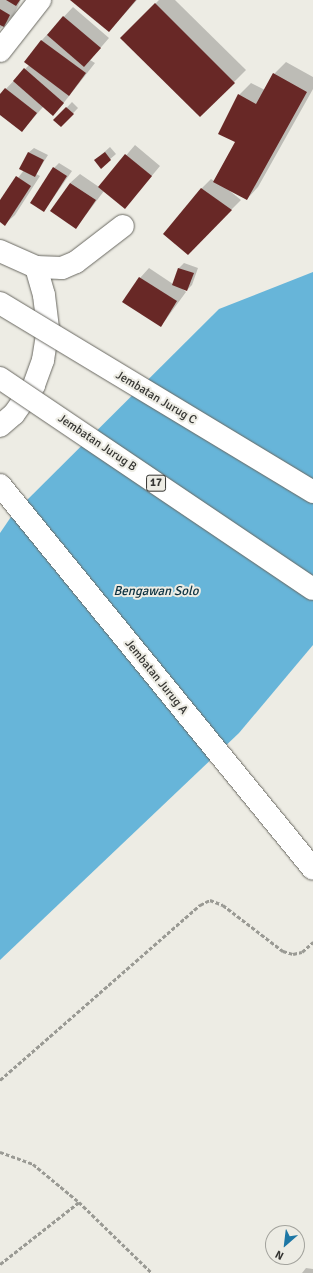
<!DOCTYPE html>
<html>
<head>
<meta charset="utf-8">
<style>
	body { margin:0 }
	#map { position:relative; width:313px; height:1273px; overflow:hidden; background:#edece4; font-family:Signika,sans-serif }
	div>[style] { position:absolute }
	.water>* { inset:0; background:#67b5d9 }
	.shadow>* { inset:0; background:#0003 }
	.building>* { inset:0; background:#682826 }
	.path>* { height:2.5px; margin-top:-1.25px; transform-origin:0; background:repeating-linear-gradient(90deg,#9a9a94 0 4px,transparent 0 6px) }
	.roads { filter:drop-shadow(0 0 1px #696861) drop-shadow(0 0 1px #696861) }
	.minor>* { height:22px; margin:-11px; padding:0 11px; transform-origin:11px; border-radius:11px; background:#fff }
	.bridges { filter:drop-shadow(0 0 1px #696861) drop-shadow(0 0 1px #696861) }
	.highway-bridge>* { height:22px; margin:-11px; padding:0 11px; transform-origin:11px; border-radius:11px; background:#fff }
	span { translate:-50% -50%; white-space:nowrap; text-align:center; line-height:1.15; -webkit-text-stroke:4px #edece4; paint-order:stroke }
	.shield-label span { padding:1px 3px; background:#edece4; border:1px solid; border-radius:3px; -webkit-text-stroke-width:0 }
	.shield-label { font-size:11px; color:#353532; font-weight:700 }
	.street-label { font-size:12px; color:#353532 }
	.water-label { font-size:13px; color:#0d3241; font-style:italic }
	.north { position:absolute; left:265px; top:1225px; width:40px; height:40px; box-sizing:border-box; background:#edece4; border:1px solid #a3a39d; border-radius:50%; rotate:208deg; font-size:11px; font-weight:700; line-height:16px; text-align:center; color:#353532 }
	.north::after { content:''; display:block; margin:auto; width:14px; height:18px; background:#1d77a5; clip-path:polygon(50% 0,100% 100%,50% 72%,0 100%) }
</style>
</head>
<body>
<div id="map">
	<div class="water">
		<div style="clip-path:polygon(313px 272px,313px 645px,239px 733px,0 960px,0 533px,13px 514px,219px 309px)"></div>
	</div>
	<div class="shadow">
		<div style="clip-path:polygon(0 0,21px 0,13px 16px,0 29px)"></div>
		<div style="clip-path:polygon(72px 0,137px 0,109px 31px)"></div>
		<div style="clip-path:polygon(159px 0,175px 0,246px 70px,200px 116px,122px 38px)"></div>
		<div style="clip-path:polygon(73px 7px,109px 38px,90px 60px,95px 63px,62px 105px,43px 107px,22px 131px,0 114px,0 95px,29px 65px,26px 62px,42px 40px)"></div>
		<div style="clip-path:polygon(286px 62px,313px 77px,313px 89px,258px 187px,247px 199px,225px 187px,241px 200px,188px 253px,165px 233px,202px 188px,211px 179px,214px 181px,236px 142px,239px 95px,251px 83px,265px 90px,274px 74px)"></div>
		<div style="clip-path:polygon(72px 102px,78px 108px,61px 126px,55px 120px)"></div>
		<div style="clip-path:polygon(135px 145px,160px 166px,125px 208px,104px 191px,76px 228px,70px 183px,80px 174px,99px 187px)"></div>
		<div style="clip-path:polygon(110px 147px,116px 154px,101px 167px,101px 155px)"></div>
		<div style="clip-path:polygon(34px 148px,48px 155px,36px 174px,40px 176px,15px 215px,5px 224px,0 221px,0 202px,24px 170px,28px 153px)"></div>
		<div style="clip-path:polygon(59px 163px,72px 171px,44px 211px,54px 168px)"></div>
		<div style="clip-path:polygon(184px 263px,198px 268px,192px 285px,187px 290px,182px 288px,186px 292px,161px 326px,140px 278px,149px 268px,173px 284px,179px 268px)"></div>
		<div style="clip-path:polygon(306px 1268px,313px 1269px,313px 1273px,302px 1273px)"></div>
	</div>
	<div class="building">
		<div style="clip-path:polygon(6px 0,20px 0,16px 6px)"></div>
		<div style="clip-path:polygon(70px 0,136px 0,109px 32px)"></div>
		<div style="clip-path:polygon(155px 3px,235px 83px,200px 117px,120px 38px)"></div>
		<div style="clip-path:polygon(0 9px,10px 15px,4px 27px,0 25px)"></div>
		<div style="clip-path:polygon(63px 16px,101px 48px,84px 67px,47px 35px)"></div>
		<div style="clip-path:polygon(41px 40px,86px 73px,69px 96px,24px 62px)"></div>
		<div style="clip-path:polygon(24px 68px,64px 103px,53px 116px,13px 81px)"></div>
		<div style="clip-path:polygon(273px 73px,307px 92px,247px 200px,213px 182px,235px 142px,218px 134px,238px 94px,256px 104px)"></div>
		<div style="clip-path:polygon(5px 88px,37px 113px,22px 132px,0 115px,0 94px)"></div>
		<div style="clip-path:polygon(66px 107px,74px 114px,61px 127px,53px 120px)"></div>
		<div style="clip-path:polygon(28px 152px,44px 160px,35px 177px,19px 169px)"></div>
		<div style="clip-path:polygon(105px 152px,111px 160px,101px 169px,94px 160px)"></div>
		<div style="clip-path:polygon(125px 154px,152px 176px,125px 209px,98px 187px)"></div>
		<div style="clip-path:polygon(53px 167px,67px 176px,44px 212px,30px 203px)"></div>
		<div style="clip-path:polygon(16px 176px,31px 186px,5px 226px,0 222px,0 200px)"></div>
		<div style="clip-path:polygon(70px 183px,96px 200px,76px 229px,50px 211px)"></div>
		<div style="clip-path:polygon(201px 188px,232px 210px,188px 255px,163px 234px)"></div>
		<div style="clip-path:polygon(178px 268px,194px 273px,187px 291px,172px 285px)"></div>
		<div style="clip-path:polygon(139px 277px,177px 301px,161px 327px,122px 302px)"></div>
	</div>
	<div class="path">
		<div style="left:0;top:1080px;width:266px;rotate:-41.2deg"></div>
		<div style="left:200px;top:905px;width:11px;rotate:-27deg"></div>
		<div style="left:210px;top:900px;width:14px;rotate:21deg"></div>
		<div style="left:223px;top:905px;width:76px;rotate:37.5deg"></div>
		<div style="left:283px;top:951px;width:10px;rotate:17deg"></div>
		<div style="left:293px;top:954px;width:9px;rotate:-13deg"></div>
		<div style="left:302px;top:952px;width:15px;rotate:-42deg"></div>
		<div style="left:0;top:1152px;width:35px;rotate:20deg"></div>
		<div style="left:33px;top:1164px;width:60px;rotate:39.6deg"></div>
		<div style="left:79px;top:1202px;width:102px;rotate:44.2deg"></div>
		<div style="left:0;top:1264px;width:100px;rotate:-38.1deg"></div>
	</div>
	<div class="roads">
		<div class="minor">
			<div style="left:0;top:51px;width:65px;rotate:-51.9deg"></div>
			<div style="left:0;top:251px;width:39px;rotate:24deg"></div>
			<div style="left:36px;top:267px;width:26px;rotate:2deg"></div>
			<div style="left:62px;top:268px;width:15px;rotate:-23deg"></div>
			<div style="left:76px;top:262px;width:59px;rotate:-37.5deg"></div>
			<div style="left:0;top:426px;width:18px;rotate:-41deg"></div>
			<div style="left:14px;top:414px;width:35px;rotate:-55deg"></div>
			<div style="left:34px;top:385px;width:27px;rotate:-70deg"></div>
			<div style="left:43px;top:360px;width:32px;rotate:-81deg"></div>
			<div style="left:48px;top:328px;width:33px;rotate:-97deg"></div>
			<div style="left:44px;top:295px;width:29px;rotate:-106deg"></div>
			<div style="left:0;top:485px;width:495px;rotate:50.8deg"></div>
		</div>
	</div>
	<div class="bridges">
		<div class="highway-bridge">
			<div style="left:0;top:303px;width:366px;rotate:31.1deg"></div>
			<div style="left:0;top:378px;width:377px;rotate:34deg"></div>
		</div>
	</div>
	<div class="shield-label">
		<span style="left:156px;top:483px">17</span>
	</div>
	<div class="street-label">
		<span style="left:156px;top:398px;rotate:31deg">Jembatan Jurug C</span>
		<span style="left:97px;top:443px;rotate:34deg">Jembatan Jurug B</span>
		<span style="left:156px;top:677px;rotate:51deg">Jembatan Jurug A</span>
	</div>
	<div class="water-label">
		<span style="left:156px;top:591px">Bengawan Solo</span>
	</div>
	<div class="north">N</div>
</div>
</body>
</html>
